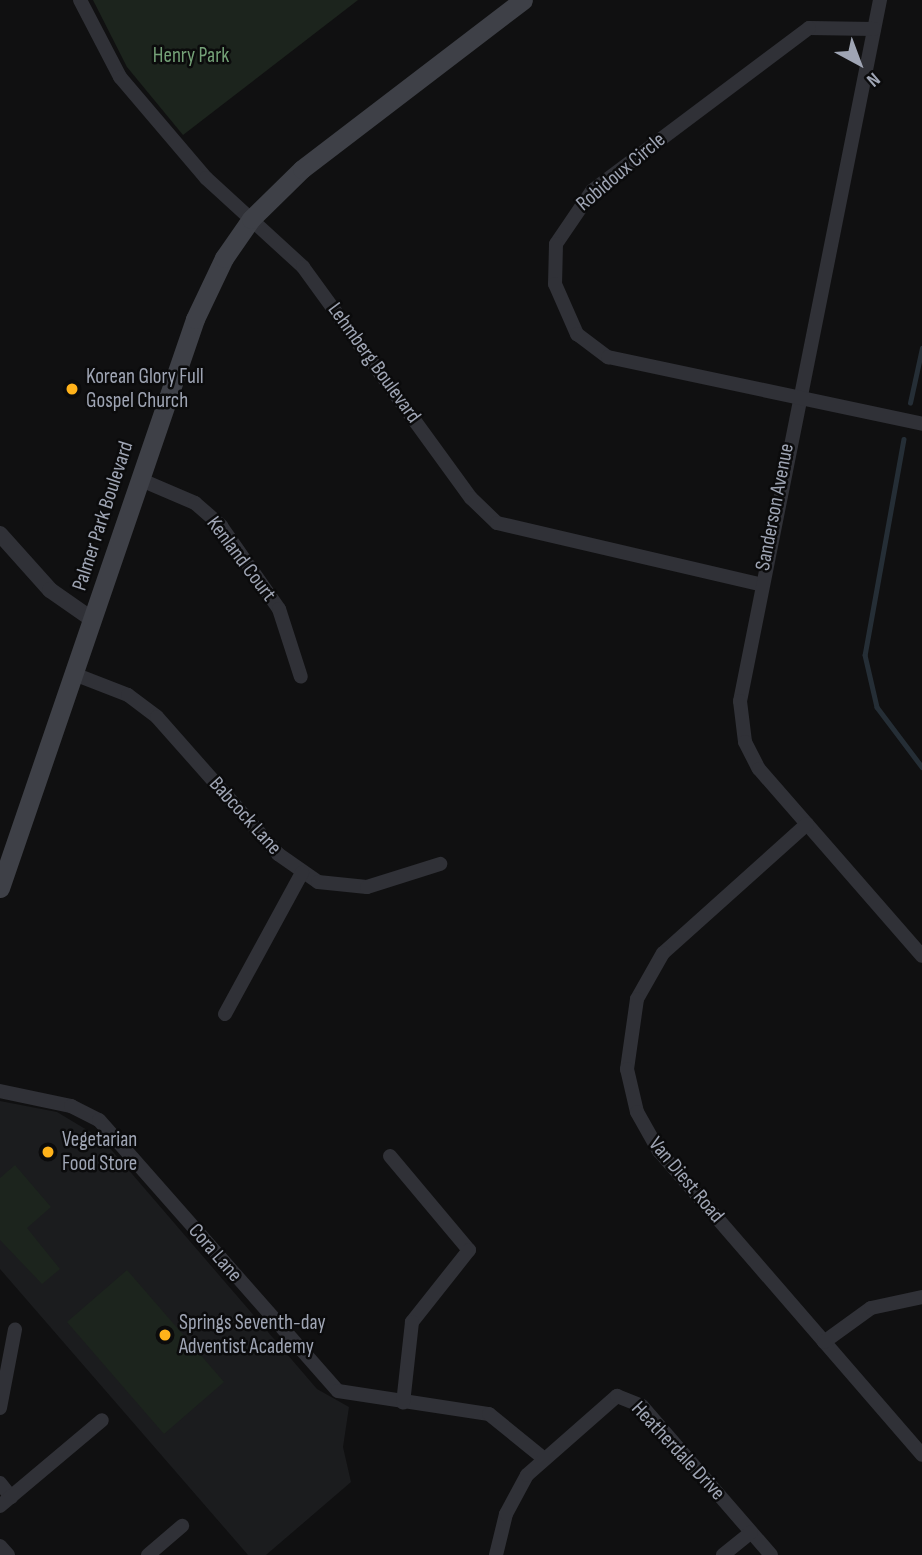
<!DOCTYPE html>
<html>
<head>
<meta charset="utf-8">
<style>
	body { margin:0 }
	#map { position:relative; width:922px; height:1555px; overflow:hidden; background:#101011; font-family:"Sofia Sans Condensed",sans-serif }
	div>[style] { position:absolute }
	.built>* { inset:0; background:#1b1c1e }
	.green>* { inset:0; background:#1c241d }
	.stream>* { height:4.5px; margin:-2.25px; padding:0 2.25px; transform-origin:2.25px; border-radius:2.25px; background:#252e36 }
	.minor>* { height:14px; margin:-7px; padding:0 7px; transform-origin:7px; border-radius:7px; background:#303137 }
	.tertiary>* { height:16px; margin:-8px; padding:0 8px; transform-origin:8px; border-radius:8px; background:#303137 }
	.secondary>* { height:19px; margin:-9.5px; padding:0 9.5px; transform-origin:9.5px; border-radius:9.5px; background:#3e4047 }
	.dots>* { width:19px; height:19px; translate:-50% -50%; box-sizing:border-box; border:4px solid #0b0b0c; border-radius:50% }
	span { translate:-50% -50%; white-space:nowrap; text-align:center; line-height:1.15; -webkit-text-stroke:5px #0b0b0c; paint-order:stroke }
	.park-label { font-size:21px; color:#74a177 }
	.street-label { font-size:21px; color:#9fa5b4 }
	.poi-label { font-size:21px; color:#9fa5b4 }
	.left { translate:0 -50%; text-align:left }
	.north { position:absolute; left:824px; top:28px; width:70px; height:70px; -webkit-text-stroke:5px #0b0b0c; paint-order:stroke; rotate:139deg; font-size:19px; font-weight:700; line-height:28px; text-align:center; color:#9fa5b4 }
	.north::after { content:''; display:block; margin:auto; width:24px; height:32px; background:#9fa5b4; clip-path:polygon(50% 0,100% 100%,50% 72%,0 100%) }
</style>
</head>
<body>
<div id="map">
	<div class="built">
		<div style="clip-path:polygon(0 1101px,57px 1112px,102px 1139px,317px 1389px,349px 1407px,343px 1447px,351px 1482px,266px 1555px,248px 1555px,0 1269px)"></div>
	</div>
	<div class="green">
		<div style="clip-path:polygon(93px 0,358px 0,183px 135px,127px 67px)"></div>
		<div style="clip-path:polygon(15px 1165px,51px 1207px,27px 1228px,60px 1269px,42px 1284px,0 1240px,0 1178px)"></div>
		<div style="clip-path:polygon(127px 1270px,224px 1382px,164px 1434px,67px 1322px)"></div>
	</div>
	<div class="stream">
		<div style="left:910px;top:403px;width:56px;rotate:-77.7deg"></div>
		<div style="left:904px;top:439px;width:219px;rotate:100.2deg"></div>
		<div style="left:865px;top:655px;width:53px;rotate:77deg"></div>
		<div style="left:877px;top:707px;width:75px;rotate:53.1deg"></div>
	</div>
	<div class="minor">
		<div style="left:80px;top:0;width:87px;rotate:62.5deg"></div>
		<div style="left:120px;top:77px;width:133px;rotate:49.6deg"></div>
		<div style="left:206px;top:178px;width:132px;rotate:42.5deg"></div>
		<div style="left:303px;top:267px;width:286px;rotate:54deg"></div>
		<div style="left:471px;top:498px;width:36px;rotate:44deg"></div>
		<div style="left:497px;top:523px;width:270px;rotate:13.1deg"></div>
		<div style="left:880px;top:0;width:715px;rotate:101.29deg"></div>
		<div style="left:740px;top:701px;width:41px;rotate:83deg"></div>
		<div style="left:745px;top:742px;width:30px;rotate:63deg"></div>
		<div style="left:759px;top:769px;width:248px;rotate:48.9deg"></div>
		<div style="left:874px;top:29px;width:65px;rotate:-179.1deg"></div>
		<div style="left:809px;top:28px;width:271px;rotate:143.1deg"></div>
		<div style="left:592px;top:191px;width:64px;rotate:124.2deg"></div>
		<div style="left:556px;top:244px;width:40px;rotate:91.4deg"></div>
		<div style="left:555px;top:284px;width:55px;rotate:66.3deg"></div>
		<div style="left:577px;top:334px;width:39px;rotate:37deg"></div>
		<div style="left:608px;top:357px;width:321px;rotate:12deg"></div>
		<div style="left:139px;top:479px;width:61px;rotate:23.2deg"></div>
		<div style="left:195px;top:503px;width:35px;rotate:41deg"></div>
		<div style="left:221px;top:526px;width:101px;rotate:55.1deg"></div>
		<div style="left:279px;top:609px;width:71px;rotate:72.1deg"></div>
		<div style="left:74px;top:674px;width:58px;rotate:21.3deg"></div>
		<div style="left:128px;top:695px;width:36px;rotate:37deg"></div>
		<div style="left:157px;top:717px;width:183px;rotate:48.5deg"></div>
		<div style="left:278px;top:854px;width:49px;rotate:35deg"></div>
		<div style="left:318px;top:882px;width:49px;rotate:5.8deg"></div>
		<div style="left:367px;top:887px;width:77px;rotate:-17.5deg"></div>
		<div style="left:807px;top:824px;width:193px;rotate:138.1deg"></div>
		<div style="left:663px;top:953px;width:53px;rotate:119.5deg"></div>
		<div style="left:637px;top:999px;width:71px;rotate:98.1deg"></div>
		<div style="left:627px;top:1069px;width:44px;rotate:76.9deg"></div>
		<div style="left:637px;top:1112px;width:45px;rotate:60.6deg"></div>
		<div style="left:659px;top:1151px;width:402px;rotate:49.1deg"></div>
		<div style="left:225px;top:1014px;width:161px;rotate:-61.4deg"></div>
		<div style="left:0;top:1091px;width:73px;rotate:11.9deg"></div>
		<div style="left:71px;top:1106px;width:31px;rotate:27deg"></div>
		<div style="left:99px;top:1120px;width:361px;rotate:48.6deg"></div>
		<div style="left:338px;top:1391px;width:153px;rotate:8.7deg"></div>
		<div style="left:489px;top:1414px;width:68px;rotate:39.1deg"></div>
		<div style="left:390px;top:1156px;width:123px;rotate:50deg"></div>
		<div style="left:469px;top:1250px;width:92px;rotate:128.4deg"></div>
		<div style="left:412px;top:1322px;width:81px;rotate:96.3deg"></div>
		<div style="left:824px;top:1342px;width:58px;rotate:-35.9deg"></div>
		<div style="left:871px;top:1308px;width:52px;rotate:-12.2deg"></div>
		<div style="left:0;top:1408px;width:80px;rotate:-79.2deg"></div>
		<div style="left:0;top:1483px;width:18px;rotate:52deg"></div>
		<div style="left:0;top:1506px;width:133px;rotate:-40.1deg"></div>
		<div style="left:0;top:1546px;width:12px;rotate:48deg"></div>
		<div style="left:148px;top:1555px;width:45px;rotate:-40.5deg"></div>
		<div style="left:496px;top:1555px;width:42px;rotate:-76.3deg"></div>
		<div style="left:506px;top:1514px;width:44px;rotate:-61.7deg"></div>
		<div style="left:527px;top:1475px;width:120px;rotate:-41.3deg"></div>
		<div style="left:617px;top:1396px;width:27px;rotate:22deg"></div>
		<div style="left:642px;top:1406px;width:197px;rotate:49.1deg"></div>
		<div style="left:723px;top:1555px;width:36px;rotate:-39deg"></div>
	</div>
	<div class="tertiary">
		<div style="left:0;top:534px;width:75px;rotate:48.2deg"></div>
		<div style="left:50px;top:590px;width:52px;rotate:34.9deg"></div>
	</div>
	<div class="secondary">
		<div style="left:0;top:888px;width:601px;rotate:-71.08deg"></div>
		<div style="left:195px;top:319px;width:68px;rotate:-64.6deg"></div>
		<div style="left:224px;top:258px;width:47px;rotate:-55.3deg"></div>
		<div style="left:251px;top:219px;width:71px;rotate:-44.4deg"></div>
		<div style="left:302px;top:169px;width:278px;rotate:-37.4deg"></div>
	</div>
	<div class="dots">
		<div style="left:72px;top:389px;background:#ffb21a"></div>
		<div style="left:48px;top:1152px;background:#ffb21a"></div>
		<div style="left:165px;top:1335px;background:#ffb21a"></div>
	</div>
	<div class="park-label">
		<span style="left:191px;top:56px">Henry Park</span>
	</div>
	<div class="street-label">
		<span style="left:621px;top:172px;rotate:-40deg">Robidoux Circle</span>
		<span style="left:374px;top:363px;rotate:54deg">Lehmberg Boulevard</span>
		<span style="left:775px;top:507px;rotate:-79deg">Sanderson Avenue</span>
		<span style="left:103px;top:516px;rotate:-72deg">Palmer Park Boulevard</span>
		<span style="left:241px;top:559px;rotate:53deg">Kenland Court</span>
		<span style="left:245px;top:816px;rotate:48deg">Babcock Lane</span>
		<span style="left:686px;top:1180px;rotate:50deg">Van Diest Road</span>
		<span style="left:215px;top:1253px;rotate:49deg">Cora Lane</span>
		<span style="left:678px;top:1451px;rotate:47deg">Heatherdale Drive</span>
	</div>
	<div class="poi-label">
		<span class="left" style="left:86px;top:389px">Korean Glory Full<br>Gospel Church</span>
		<span class="left" style="left:62px;top:1152px">Vegetarian<br>Food Store</span>
		<span class="left" style="left:179px;top:1335px">Springs Seventh-day<br>Adventist Academy</span>
	</div>
	<div class="north">N</div>
</div>
</body>
</html>
